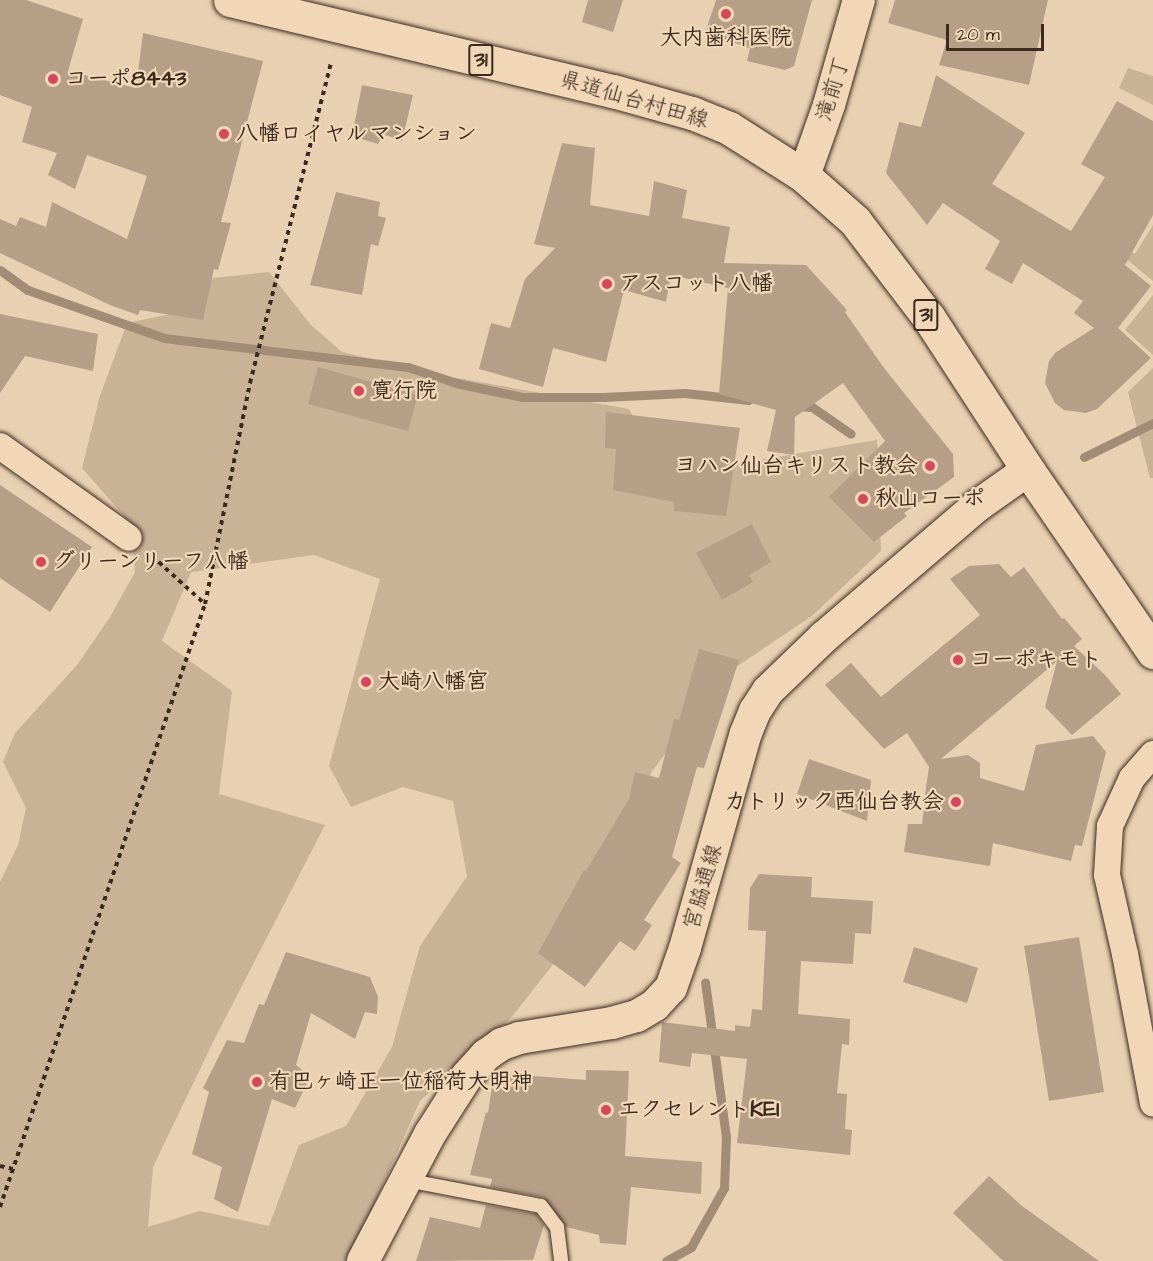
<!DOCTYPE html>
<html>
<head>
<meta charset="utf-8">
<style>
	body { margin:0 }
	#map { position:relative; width:1153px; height:1261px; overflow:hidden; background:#ead0b2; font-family:"Architects Daughter","Klee One",sans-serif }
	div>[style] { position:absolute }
	.green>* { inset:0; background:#cab297 }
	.stream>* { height:9px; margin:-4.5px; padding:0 4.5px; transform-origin:4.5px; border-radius:4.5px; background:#a28c75 }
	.building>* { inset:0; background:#b69f86 }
	.path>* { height:4px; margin-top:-2px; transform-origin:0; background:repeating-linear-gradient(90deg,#3b2a1e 0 4.5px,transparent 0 9px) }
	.roads { filter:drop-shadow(0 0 2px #3b2a1e) drop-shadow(0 0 2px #3b2a1e) }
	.service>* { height:14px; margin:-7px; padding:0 7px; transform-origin:7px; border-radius:7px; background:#f1d7b8 }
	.minor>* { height:26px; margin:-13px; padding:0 13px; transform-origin:13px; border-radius:13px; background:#f1d7b8 }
	.tertiary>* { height:32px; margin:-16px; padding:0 16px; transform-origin:16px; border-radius:16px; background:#f1d7b8 }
	.primary>* { height:33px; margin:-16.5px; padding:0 16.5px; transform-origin:16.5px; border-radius:16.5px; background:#f1d7b8 }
	.dots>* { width:16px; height:16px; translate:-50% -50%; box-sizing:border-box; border:3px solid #f1d7b8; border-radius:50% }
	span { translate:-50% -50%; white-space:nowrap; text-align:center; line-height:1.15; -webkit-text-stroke:4.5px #f1d7b8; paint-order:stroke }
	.shield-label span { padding:2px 4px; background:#f1d7b8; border:2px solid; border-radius:4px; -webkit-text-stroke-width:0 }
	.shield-label { font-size:21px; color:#3b2a1e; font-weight:700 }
	.poi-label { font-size:22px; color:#3b2a1e; font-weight:700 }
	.left { translate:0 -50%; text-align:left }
	.right { translate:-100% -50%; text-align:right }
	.street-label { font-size:22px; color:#3b2a1e }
	.scale { position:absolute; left:946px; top:24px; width:98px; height:27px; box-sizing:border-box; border:3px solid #3b2a1e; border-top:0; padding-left:8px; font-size:18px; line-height:21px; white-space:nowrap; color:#3b2a1e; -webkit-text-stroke:4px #f1d7b8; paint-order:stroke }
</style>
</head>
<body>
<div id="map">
	<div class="green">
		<div style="clip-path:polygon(1128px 68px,1153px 76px,1153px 105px,1119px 88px)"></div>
		<div style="clip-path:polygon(1153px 225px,1153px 281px,1119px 253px,1122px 246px,1135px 254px)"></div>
		<div style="clip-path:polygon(evenodd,269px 272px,311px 325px,342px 352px,446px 376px,629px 409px,655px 456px,730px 465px,877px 440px,881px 551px,812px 616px,724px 675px,651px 773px,622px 876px,511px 1018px,420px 1101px,366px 1222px,345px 1261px,0 1261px,0 882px,18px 845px,26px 808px,3px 762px,15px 733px,77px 665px,110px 617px,135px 572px,131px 524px,82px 468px,100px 396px,127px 323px,189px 310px,213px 278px,269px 272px,314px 555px,380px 579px,329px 766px,351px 807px,403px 787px,453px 801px,467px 876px,420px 946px,392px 1047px,346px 1126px,299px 1145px,269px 1226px,200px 1211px,148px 1227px,153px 1167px,214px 1040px,325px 825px,219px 794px,232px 691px,162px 641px,191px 572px,314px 555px)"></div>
		<div style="clip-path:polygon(1153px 295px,1153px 355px,1125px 330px)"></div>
		<div style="clip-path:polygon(1153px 368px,1153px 478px,1150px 478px,1128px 392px)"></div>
	</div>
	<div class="stream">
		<div style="left:0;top:270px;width:34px;rotate:36deg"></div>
		<div style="left:28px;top:290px;width:144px;rotate:19.4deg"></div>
		<div style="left:164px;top:338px;width:246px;rotate:6.8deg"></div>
		<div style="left:408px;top:367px;width:51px;rotate:18.4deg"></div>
		<div style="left:456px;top:383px;width:67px;rotate:12deg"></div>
		<div style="left:522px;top:397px;width:81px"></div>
		<div style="left:603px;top:397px;width:82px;rotate:-2.8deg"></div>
		<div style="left:685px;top:393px;width:64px;rotate:6.2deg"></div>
		<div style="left:798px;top:406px;width:14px;rotate:4deg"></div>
		<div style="left:812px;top:407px;width:47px;rotate:34.7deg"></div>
		<div style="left:1084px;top:457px;width:77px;rotate:-26.2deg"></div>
		<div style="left:666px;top:1261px;width:29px;rotate:-29deg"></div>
		<div style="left:691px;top:1247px;width:68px;rotate:-60.8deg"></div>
		<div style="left:724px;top:1188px;width:51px;rotate:-87.8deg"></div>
		<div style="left:726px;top:1137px;width:156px;rotate:-97.7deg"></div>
	</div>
	<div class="building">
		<div style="clip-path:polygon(0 0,26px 0,83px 19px,68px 71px,136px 88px,143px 33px,263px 61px,221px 222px,231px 223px,218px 270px,214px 269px,203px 320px,140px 310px,138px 315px,110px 305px,0 253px,0 219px,16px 226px,20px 217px,46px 227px,52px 202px,127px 239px,147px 176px,87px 155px,75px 189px,48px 175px,57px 153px,22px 142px,32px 107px,0 95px)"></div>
		<div style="clip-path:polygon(588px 0,623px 0,613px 32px,582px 22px)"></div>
		<div style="clip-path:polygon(716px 0,812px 0,794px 66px,785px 70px,747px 61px,750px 48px,705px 33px)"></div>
		<div style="clip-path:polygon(895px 0,1048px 0,1029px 85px,939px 65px,947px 40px,888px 23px)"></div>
		<div style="clip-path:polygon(936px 75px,1025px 133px,992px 184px,1071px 231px,1105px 177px,1081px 164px,1117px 101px,1153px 121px,1153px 215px,1125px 265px,1151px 286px,1118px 328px,1151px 358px,1097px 409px,1086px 413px,1064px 410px,1055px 403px,1045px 383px,1049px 361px,1056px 352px,1094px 328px,1074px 313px,1083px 301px,1023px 263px,1012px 284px,985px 269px,1000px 241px,943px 203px,927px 225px,886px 173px,899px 122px,921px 127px)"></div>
		<div style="clip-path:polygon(362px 85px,413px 95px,402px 141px,383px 134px,378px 144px,352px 136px)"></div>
		<div style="clip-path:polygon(562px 143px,595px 148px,590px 205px,649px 216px,654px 181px,687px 190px,682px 218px,730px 227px,724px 263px,806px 265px,847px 310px,845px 312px,884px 368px,953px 454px,954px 477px,904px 513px,907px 516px,874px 542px,829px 497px,885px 441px,843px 383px,795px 417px,794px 455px,767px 451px,776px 410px,719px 394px,728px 288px,671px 275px,666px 302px,624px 290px,606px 362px,553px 348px,543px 387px,479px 369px,491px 323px,510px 328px,525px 279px,555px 248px,534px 244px)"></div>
		<div style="clip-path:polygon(336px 192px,380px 202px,378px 216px,386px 218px,378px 246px,371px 244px,362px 295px,310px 285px)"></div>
		<div style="clip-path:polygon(0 314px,98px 334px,93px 371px,25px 356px,0 393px)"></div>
		<div style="clip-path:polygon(318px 367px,418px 395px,408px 431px,308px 404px)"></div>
		<div style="clip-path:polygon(606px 412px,740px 428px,726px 516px,674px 511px,674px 502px,613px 490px,616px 449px,605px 448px)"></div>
		<div style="clip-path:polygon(0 485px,92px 547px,50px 612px,0 578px)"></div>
		<div style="clip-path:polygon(752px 524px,771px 562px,749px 575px,753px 582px,722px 600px,696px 553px)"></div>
		<div style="clip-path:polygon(999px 564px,1011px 577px,1024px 567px,1062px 619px,1064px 618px,1082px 639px,1074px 646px,1105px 675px,1121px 694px,1072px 735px,1045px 707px,1057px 661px,941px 759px,968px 755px,980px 763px,980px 778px,1024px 791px,1036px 745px,1093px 736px,1106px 752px,1082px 846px,1075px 845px,1071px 861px,993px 843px,990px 866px,904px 852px,908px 824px,922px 824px,925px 799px,930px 800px,925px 795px,929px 767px,907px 733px,884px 749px,825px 685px,851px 663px,881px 697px,980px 615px,950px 579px,969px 566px)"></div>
		<div style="clip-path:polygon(699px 649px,739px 660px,704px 768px,697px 767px,672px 857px,681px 863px,644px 920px,652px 925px,635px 951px,620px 941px,585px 987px,538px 953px,584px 870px,586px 871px,629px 799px,635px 772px,659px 778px,674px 719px,679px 720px)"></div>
		<div style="clip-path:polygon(809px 759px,871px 780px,867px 821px,797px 794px)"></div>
		<div style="clip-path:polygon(759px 874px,812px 877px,811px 897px,873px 901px,871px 934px,855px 933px,853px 964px,801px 961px,798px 1014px,850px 1019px,849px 1045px,842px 1044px,837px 1093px,847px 1094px,845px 1129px,852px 1130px,850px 1155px,737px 1143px,747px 1059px,692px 1053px,690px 1067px,659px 1062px,662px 1022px,735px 1031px,735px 1025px,750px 1027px,752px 1009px,762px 1010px,766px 931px,748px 930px,750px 888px)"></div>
		<div style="clip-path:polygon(1079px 937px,1104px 1092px,1049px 1101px,1024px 946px)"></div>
		<div style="clip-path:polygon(914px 947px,978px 968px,967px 1003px,903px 982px)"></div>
		<div style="clip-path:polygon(286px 952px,370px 977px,378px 997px,377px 1014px,365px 1012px,355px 1039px,311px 1013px,296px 1065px,310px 1077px,295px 1108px,272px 1099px,238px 1212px,214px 1199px,222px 1167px,192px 1154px,209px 1092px,203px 1088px,227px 1040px,244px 1043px,259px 1004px,264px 1005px)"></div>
		<div style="clip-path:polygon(586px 1070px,629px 1071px,625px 1156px,702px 1162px,701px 1194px,631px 1187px,626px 1245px,600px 1243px,599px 1235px,566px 1227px,543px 1197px,490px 1187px,492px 1179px,470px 1175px,486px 1112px,488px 1113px,494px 1073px,586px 1080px)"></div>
		<div style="clip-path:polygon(989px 1176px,1022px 1206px,1099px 1261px,1004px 1261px,1000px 1258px,953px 1213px)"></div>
		<div style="clip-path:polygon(486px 1205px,536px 1214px,544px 1225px,533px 1260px,416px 1261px,430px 1217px,480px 1228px)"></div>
	</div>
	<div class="path">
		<div style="left:152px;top:556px;width:72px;rotate:42.2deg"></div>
		<div style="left:0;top:1166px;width:13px;rotate:13deg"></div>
		<div style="left:0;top:1207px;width:637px;rotate:-71.22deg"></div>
		<div style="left:205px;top:604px;width:226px;rotate:-78.5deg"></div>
		<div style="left:250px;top:383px;width:330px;rotate:-75.8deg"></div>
	</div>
	<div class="roads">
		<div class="service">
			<div style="left:406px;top:1180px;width:137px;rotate:10.9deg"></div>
			<div style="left:541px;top:1206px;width:26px;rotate:53deg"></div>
			<div style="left:557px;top:1227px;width:34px;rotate:83deg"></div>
		</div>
		<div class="minor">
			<div style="left:0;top:446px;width:158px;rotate:35.5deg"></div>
			<div style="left:1153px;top:754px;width:32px;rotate:131deg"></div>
			<div style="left:1132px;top:778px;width:53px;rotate:114.6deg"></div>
			<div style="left:1110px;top:826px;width:49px;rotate:93.5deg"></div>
			<div style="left:1107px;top:875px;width:81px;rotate:77.2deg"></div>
			<div style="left:1125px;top:954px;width:152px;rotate:79.4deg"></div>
		</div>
		<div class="tertiary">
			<div style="left:804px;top:176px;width:75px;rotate:-70.6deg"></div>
			<div style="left:829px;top:105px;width:109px;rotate:-74.1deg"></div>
			<div style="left:363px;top:1261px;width:144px;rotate:-62.2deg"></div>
			<div style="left:430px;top:1134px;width:69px;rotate:-57.5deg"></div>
			<div style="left:467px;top:1076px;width:28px;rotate:-48deg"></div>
			<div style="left:486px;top:1055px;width:19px;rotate:-35deg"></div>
			<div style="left:502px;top:1044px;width:18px;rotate:-19deg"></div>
			<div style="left:519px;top:1038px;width:94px;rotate:-9.2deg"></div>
			<div style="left:612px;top:1023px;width:26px;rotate:-16deg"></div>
			<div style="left:637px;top:1016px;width:21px;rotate:-31deg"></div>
			<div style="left:655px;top:1005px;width:23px;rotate:-47deg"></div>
			<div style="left:671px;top:988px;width:42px;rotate:-70.7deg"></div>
			<div style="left:685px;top:948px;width:223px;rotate:-74.2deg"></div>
			<div style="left:746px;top:733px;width:24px;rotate:-68deg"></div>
			<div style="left:755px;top:711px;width:24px;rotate:-57deg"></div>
			<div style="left:768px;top:691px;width:78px;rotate:-44deg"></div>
			<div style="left:824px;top:637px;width:201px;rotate:-40.6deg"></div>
			<div style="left:977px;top:506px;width:62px;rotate:-35.2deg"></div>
		</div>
		<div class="primary">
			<div style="left:230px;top:0;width:394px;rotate:13.4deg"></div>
			<div style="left:613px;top:91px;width:82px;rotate:15.6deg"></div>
			<div style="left:692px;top:113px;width:40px;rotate:22deg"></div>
			<div style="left:729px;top:128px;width:89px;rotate:32.6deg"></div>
			<div style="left:804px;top:176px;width:68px;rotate:41.4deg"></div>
			<div style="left:855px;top:221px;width:122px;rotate:52.7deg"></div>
			<div style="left:929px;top:318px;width:181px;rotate:56.9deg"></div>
			<div style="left:1028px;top:470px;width:221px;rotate:55.5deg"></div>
		</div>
	</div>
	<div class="dots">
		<div style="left:726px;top:14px;background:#d1495b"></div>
		<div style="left:53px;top:79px;background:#d1495b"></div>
		<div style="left:224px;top:134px;background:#d1495b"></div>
		<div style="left:607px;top:284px;background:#d1495b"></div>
		<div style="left:359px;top:391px;background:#d1495b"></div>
		<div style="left:930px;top:466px;background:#d1495b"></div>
		<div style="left:863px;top:499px;background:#d1495b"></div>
		<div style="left:41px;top:562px;background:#d1495b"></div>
		<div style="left:958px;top:660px;background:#d1495b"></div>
		<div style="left:366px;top:682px;background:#d1495b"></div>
		<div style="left:956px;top:802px;background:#d1495b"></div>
		<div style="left:257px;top:1082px;background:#d1495b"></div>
		<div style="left:606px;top:1110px;background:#d1495b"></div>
	</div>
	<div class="shield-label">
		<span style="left:481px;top:60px">31</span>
		<span style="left:926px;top:315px">31</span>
	</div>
	<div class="poi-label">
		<span style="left:726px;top:38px">大内歯科医院</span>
		<span class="left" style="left:65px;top:79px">コーポ8443</span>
		<span class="left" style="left:236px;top:134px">八幡ロイヤルマンション</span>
		<span class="left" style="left:619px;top:284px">アスコット八幡</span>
		<span class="left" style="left:371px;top:391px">寛行院</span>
		<span class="right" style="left:918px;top:466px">ヨハン仙台キリスト教会</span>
		<span class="left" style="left:875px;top:499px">秋山コーポ</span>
		<span class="left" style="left:53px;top:562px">グリーンリーフ八幡</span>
		<span class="left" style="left:970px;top:660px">コーポキモト</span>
		<span class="left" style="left:378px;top:682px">大崎八幡宮</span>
		<span class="right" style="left:944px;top:802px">カトリック西仙台教会</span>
		<span class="left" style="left:269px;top:1082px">有巴ヶ崎正一位稲荷大明神</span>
		<span class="left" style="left:618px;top:1110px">エクセレントKEI</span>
	</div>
	<div class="street-label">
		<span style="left:833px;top:89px;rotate:-73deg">滝前丁</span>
		<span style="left:634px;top:100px;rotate:16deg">県道仙台村田線</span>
		<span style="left:703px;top:887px;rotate:-74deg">宮脇通線</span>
	</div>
	<div class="scale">20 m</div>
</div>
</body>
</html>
